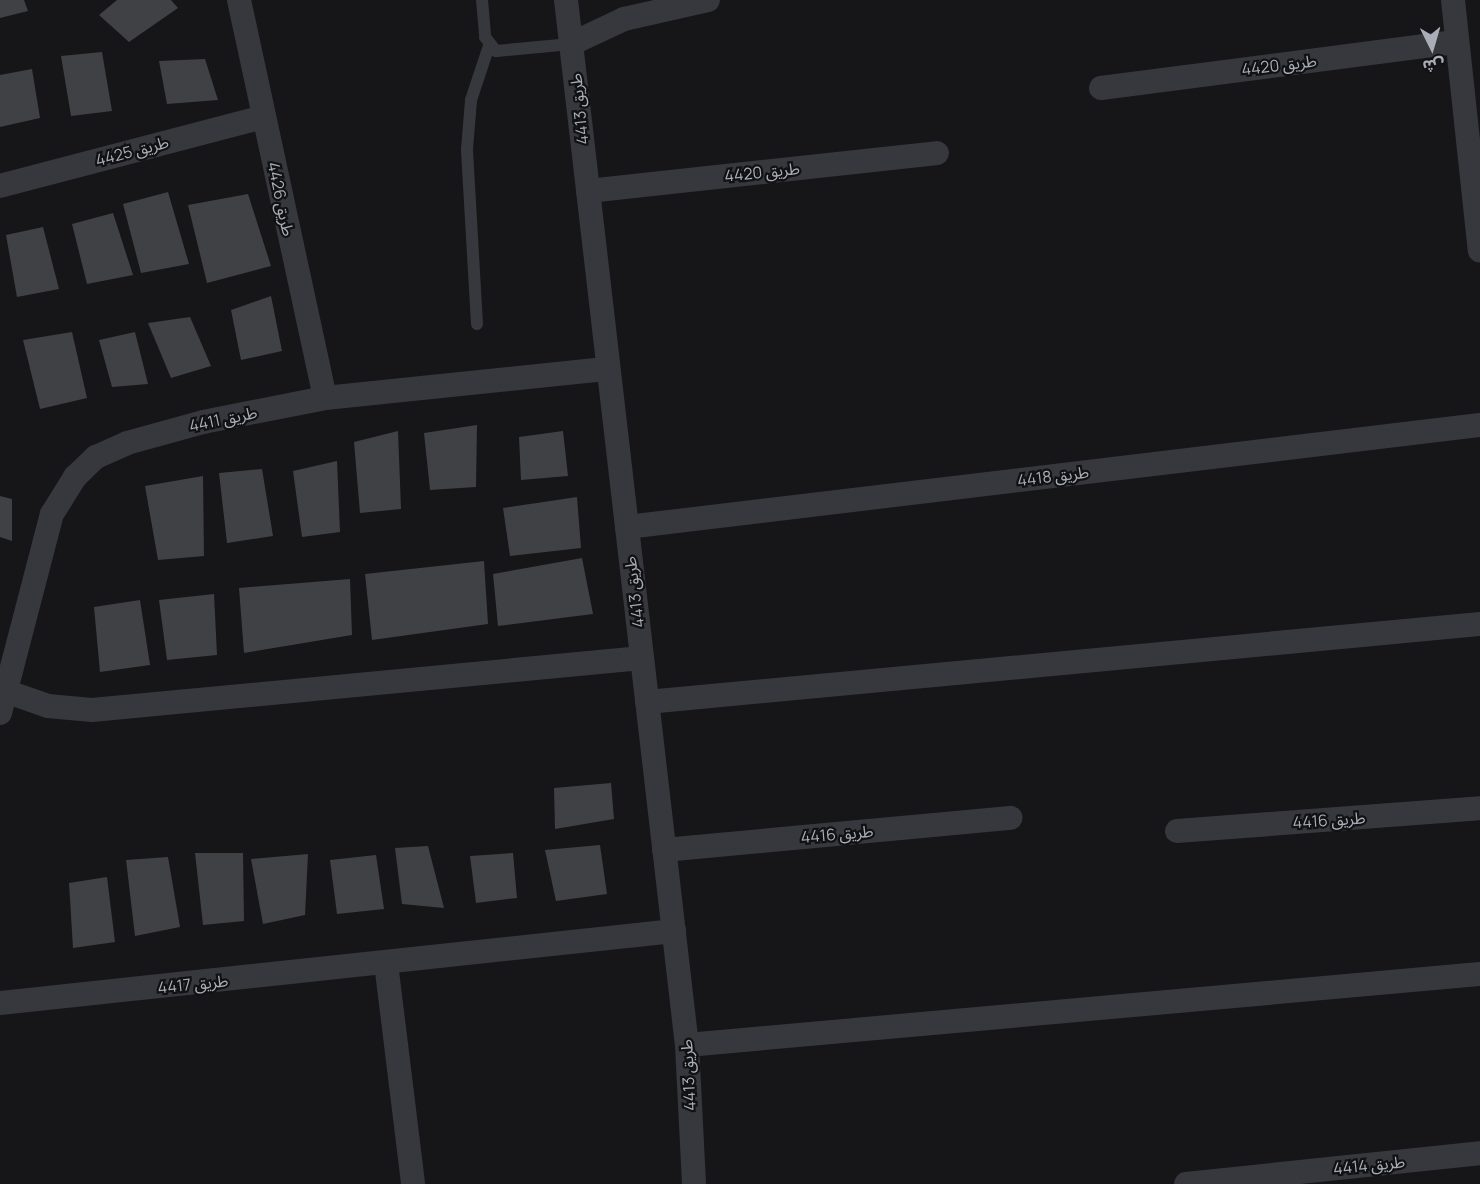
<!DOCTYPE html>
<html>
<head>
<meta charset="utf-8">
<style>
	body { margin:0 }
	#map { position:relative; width:1480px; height:1184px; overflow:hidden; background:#161618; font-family:Manrope,"Noto Sans Arabic",sans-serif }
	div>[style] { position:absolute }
	.building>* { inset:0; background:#404145 }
	.service>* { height:12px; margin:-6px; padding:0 6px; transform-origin:6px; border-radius:6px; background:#37383d }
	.minor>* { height:24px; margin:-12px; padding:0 12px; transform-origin:12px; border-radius:12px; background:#37383d }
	span { translate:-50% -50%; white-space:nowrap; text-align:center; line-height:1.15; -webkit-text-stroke:4.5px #111113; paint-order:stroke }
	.street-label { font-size:16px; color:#a8adb8 }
	.north { position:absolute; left:1402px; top:18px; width:60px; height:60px; -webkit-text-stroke:4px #111113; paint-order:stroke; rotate:175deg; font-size:16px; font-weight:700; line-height:24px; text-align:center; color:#a8adb8 }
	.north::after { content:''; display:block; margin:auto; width:21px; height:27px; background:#a8adb8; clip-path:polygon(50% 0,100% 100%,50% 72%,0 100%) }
</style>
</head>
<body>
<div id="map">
	<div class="building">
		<div style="clip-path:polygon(0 0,24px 0,28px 11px,0 18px)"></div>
		<div style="clip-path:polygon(117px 0,171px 0,178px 8px,129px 42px,99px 15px)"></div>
		<div style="clip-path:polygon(102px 52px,112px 111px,71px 116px,61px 56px)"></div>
		<div style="clip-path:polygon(205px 59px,218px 100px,167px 104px,159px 61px)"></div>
		<div style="clip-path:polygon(32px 69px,40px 118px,0 127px,0 75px)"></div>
		<div style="clip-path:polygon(168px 192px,189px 264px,141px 273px,123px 204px)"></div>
		<div style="clip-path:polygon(248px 194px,271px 266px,207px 283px,188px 205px)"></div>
		<div style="clip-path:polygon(113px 213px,133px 275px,87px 284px,72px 224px)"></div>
		<div style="clip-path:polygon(43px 227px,59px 289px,17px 297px,6px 235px)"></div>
		<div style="clip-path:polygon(271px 296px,282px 351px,241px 360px,231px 310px)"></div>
		<div style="clip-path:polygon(190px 317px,211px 366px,171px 378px,148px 323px)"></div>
		<div style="clip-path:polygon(72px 332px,87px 398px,40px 409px,23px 340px)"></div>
		<div style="clip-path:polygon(135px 332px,148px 384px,112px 387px,99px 340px)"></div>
		<div style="clip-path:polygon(477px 425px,476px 487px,430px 490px,424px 433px)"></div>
		<div style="clip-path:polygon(398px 431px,401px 509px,360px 513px,354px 442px)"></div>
		<div style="clip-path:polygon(563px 431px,568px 476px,521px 480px,519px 437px)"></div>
		<div style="clip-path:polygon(337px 461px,340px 532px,302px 537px,293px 471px)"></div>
		<div style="clip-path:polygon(262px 469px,273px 536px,227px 543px,219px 473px)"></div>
		<div style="clip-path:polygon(203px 476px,204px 556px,158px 560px,145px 486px)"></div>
		<div style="clip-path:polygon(0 496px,12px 499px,12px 541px,0 537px)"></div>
		<div style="clip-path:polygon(577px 497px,581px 548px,510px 556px,503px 508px)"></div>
		<div style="clip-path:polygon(582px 558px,593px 614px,498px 626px,493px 574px)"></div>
		<div style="clip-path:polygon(484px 561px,488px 624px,372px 640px,365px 574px)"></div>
		<div style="clip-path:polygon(350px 579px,352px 635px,244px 653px,239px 588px)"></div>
		<div style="clip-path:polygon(214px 594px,217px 655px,167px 660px,159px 600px)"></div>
		<div style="clip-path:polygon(140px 600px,150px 665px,100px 672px,94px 607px)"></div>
		<div style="clip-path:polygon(611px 783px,614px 819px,555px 829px,554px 788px)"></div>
		<div style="clip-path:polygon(600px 845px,607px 894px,556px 901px,545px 850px)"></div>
		<div style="clip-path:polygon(428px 846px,444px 908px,402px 904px,395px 848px)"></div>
		<div style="clip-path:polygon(195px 853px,243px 853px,244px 921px,203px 925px)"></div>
		<div style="clip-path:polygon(513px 853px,517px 898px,476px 903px,470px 856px)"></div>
		<div style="clip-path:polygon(308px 854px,305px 915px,263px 924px,251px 859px)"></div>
		<div style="clip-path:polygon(376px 855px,384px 909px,337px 914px,330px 860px)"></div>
		<div style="clip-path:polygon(168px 857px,180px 927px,135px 936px,126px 860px)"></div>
		<div style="clip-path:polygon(107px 877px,115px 942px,73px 948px,69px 883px)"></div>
	</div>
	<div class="service">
		<div style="left:482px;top:0;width:37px;rotate:85deg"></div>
		<div style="left:485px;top:37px;width:18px;rotate:52deg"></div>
		<div style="left:496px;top:51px;width:75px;rotate:-5.3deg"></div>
		<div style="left:477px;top:324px;width:175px;rotate:-93.3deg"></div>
		<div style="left:467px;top:149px;width:49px;rotate:-85.3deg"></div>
		<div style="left:471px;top:100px;width:57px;rotate:-71.6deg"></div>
	</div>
	<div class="minor">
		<div style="left:239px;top:0;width:407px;rotate:77.8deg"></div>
		<div style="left:566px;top:0;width:1052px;rotate:83.4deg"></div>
		<div style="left:687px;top:1045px;width:139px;rotate:87.1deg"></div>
		<div style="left:1453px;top:0;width:252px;rotate:83.9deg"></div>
		<div style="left:571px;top:44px;width:59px;rotate:-25.3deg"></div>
		<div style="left:624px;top:19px;width:86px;rotate:-12.7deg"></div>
		<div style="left:1101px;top:88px;width:359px;rotate:-7.4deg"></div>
		<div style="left:0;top:186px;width:272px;rotate:-14.7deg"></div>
		<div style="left:588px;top:191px;width:351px;rotate:-6.2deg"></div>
		<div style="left:627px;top:527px;width:859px;rotate:-6.82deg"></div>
		<div style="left:8px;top:692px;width:42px;rotate:19.3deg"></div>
		<div style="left:48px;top:706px;width:44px;rotate:5.2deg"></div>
		<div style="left:92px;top:710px;width:552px;rotate:-5.4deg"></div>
		<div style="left:647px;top:702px;width:837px;rotate:-5.35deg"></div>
		<div style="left:0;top:713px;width:206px;rotate:-75.4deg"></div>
		<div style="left:52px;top:514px;width:44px;rotate:-58.1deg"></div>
		<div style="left:75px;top:477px;width:29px;rotate:-44deg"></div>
		<div style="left:96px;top:457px;width:34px;rotate:-24deg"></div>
		<div style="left:127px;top:443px;width:79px;rotate:-15.4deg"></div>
		<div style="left:203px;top:422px;width:124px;rotate:-11.1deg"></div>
		<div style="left:325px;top:398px;width:284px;rotate:-5.9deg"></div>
		<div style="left:1177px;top:831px;width:304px;rotate:-4.3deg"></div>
		<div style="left:664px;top:850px;width:348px;rotate:-5.3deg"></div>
		<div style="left:386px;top:963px;width:223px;rotate:83deg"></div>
		<div style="left:0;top:1003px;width:678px;rotate:-6.1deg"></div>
		<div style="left:687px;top:1045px;width:796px;rotate:-5.12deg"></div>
		<div style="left:1186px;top:1184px;width:296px;rotate:-6deg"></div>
	</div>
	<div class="street-label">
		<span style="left:1279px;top:65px;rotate:-7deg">طريق 4420</span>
		<span style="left:579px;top:109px;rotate:-96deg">طريق 4413</span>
		<span style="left:132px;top:151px;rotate:-15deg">طريق 4425</span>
		<span style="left:762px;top:172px;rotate:-6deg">طريق 4420</span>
		<span style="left:281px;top:199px;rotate:78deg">طريق 4426</span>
		<span style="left:223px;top:419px;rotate:-12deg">طريق 4411</span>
		<span style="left:1053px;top:476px;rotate:-7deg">طريق 4418</span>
		<span style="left:634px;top:592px;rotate:-97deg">طريق 4413</span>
		<span style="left:1329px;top:820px;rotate:-4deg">طريق 4416</span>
		<span style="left:837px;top:834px;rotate:-5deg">طريق 4416</span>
		<span style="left:193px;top:984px;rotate:-6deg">طريق 4417</span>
		<span style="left:688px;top:1075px;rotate:-93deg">طريق 4413</span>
		<span style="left:1369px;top:1165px;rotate:-6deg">طريق 4414</span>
	</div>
	<div class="north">ش</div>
</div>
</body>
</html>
